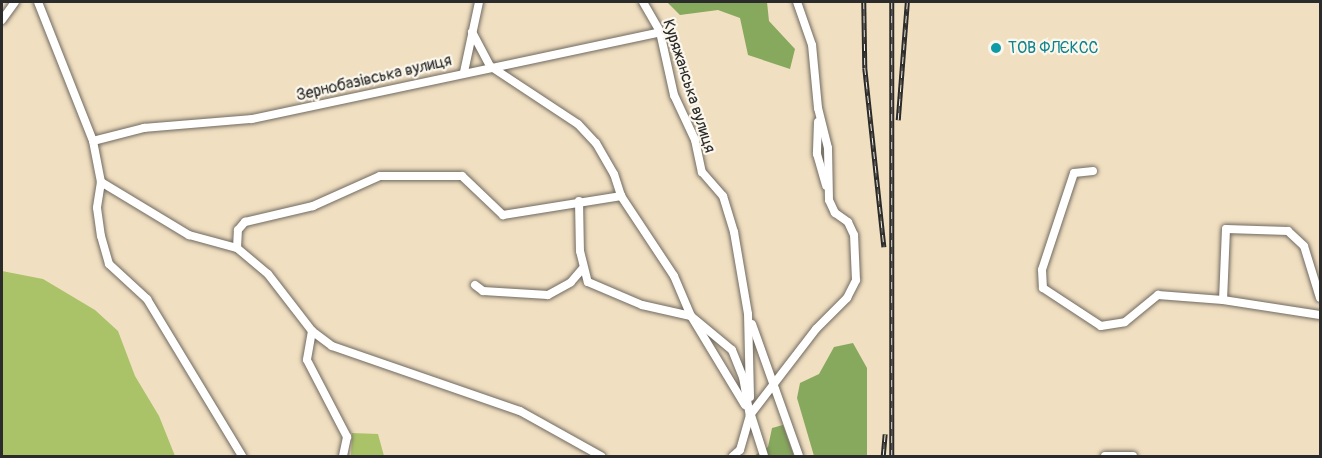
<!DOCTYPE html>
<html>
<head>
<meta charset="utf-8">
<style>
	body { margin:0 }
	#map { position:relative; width:1322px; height:458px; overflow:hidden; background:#f1dfc1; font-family:Pangolin,sans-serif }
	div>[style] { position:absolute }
	.green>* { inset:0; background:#aac369 }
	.forest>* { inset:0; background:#87a95d }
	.roads { filter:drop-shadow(0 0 2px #706a60) drop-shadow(0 0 2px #706a60) }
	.minor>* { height:8px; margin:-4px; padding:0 4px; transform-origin:4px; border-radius:4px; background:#fff }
	.rail>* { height:4.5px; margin-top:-2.25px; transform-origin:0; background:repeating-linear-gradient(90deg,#fbf7ec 0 7px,#2b2b2b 0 14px); box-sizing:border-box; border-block:2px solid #2b2b2b }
	.dots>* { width:16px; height:16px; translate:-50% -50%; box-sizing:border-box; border:3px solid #fbf7ec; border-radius:50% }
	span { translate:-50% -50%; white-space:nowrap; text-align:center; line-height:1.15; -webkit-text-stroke:4.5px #fbf7ec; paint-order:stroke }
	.culture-label { font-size:16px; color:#0d838f }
	.left { translate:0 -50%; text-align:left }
	.street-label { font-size:16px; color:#2b2b2b }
	.frame { position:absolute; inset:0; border:3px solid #2b2b2b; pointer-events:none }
</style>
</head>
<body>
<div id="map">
	<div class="green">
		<div style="clip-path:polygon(2px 271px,43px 279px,95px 310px,118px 331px,135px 376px,159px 416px,175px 456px,2px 456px)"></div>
		<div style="clip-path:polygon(352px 433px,378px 434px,384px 456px,351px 456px)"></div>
	</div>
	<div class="forest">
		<div style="clip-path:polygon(667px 2px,767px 2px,769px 21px,795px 49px,790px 69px,748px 55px,740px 18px,718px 10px,680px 15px)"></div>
		<div style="clip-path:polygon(853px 343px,867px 368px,867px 456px,814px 456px,797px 398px,800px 383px,819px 374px,834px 347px)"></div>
		<div style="clip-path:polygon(783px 425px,794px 456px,754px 456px,768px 447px,772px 428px)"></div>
	</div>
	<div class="roads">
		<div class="minor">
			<div style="left:38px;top:2px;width:149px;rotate:68.4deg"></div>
			<div style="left:93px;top:141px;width:42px;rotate:79deg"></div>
			<div style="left:101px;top:182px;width:26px;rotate:99deg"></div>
			<div style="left:97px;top:208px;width:28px;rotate:82deg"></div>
			<div style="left:101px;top:236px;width:29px;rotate:74deg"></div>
			<div style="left:109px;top:264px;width:52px;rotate:42.6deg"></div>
			<div style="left:147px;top:299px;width:184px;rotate:58.8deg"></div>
			<div style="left:643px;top:2px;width:34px;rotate:60deg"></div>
			<div style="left:660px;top:32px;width:65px;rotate:77.5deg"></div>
			<div style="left:674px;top:95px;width:50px;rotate:65deg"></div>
			<div style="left:695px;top:140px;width:33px;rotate:78deg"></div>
			<div style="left:702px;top:172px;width:32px;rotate:49deg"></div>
			<div style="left:723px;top:196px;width:38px;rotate:73deg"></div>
			<div style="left:734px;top:232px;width:83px;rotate:80.3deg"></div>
			<div style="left:748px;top:314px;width:83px;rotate:88.6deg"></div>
			<div style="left:2px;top:20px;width:22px;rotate:-54deg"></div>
			<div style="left:472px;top:32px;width:38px;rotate:62deg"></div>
			<div style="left:490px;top:66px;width:105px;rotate:33.4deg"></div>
			<div style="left:578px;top:124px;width:26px;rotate:47deg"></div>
			<div style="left:596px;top:143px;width:36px;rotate:60deg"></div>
			<div style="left:614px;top:174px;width:23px;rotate:72deg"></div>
			<div style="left:621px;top:196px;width:96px;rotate:56.5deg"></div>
			<div style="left:674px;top:276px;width:43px;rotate:67deg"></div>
			<div style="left:691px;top:316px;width:53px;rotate:39.7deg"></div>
			<div style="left:732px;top:350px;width:29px;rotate:68deg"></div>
			<div style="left:743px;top:377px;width:39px;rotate:80deg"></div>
			<div style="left:464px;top:72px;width:72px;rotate:-77.9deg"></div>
			<div style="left:818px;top:122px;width:32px;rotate:92deg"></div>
			<div style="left:817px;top:154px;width:33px;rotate:74deg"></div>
			<div style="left:93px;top:141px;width:53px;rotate:-14.3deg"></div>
			<div style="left:144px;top:128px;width:108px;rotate:-4.8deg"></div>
			<div style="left:252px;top:119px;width:417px;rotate:-12deg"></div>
			<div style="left:1093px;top:171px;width:19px;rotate:174deg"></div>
			<div style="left:1074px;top:173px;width:102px;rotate:108.3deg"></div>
			<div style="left:1042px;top:270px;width:18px;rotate:87deg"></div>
			<div style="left:1043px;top:288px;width:69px;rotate:33.2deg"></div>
			<div style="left:1101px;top:326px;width:24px;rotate:-9deg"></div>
			<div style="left:1125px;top:322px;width:43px;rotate:-39.3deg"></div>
			<div style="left:1158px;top:295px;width:65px;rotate:4.4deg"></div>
			<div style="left:101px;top:182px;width:103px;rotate:31.1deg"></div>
			<div style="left:189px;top:235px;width:50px;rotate:15.2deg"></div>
			<div style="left:237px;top:248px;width:40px;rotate:40deg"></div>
			<div style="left:268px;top:274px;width:72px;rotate:52.3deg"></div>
			<div style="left:312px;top:331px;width:25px;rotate:37deg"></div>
			<div style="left:332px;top:346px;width:199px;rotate:19.1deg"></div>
			<div style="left:520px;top:411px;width:93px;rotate:29.1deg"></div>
			<div style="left:579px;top:201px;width:50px;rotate:88.9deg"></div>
			<div style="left:580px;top:251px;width:32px;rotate:76deg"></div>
			<div style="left:588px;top:282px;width:59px;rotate:23.1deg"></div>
			<div style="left:642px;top:305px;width:50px;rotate:12.7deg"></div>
			<div style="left:691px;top:316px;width:104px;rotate:58.8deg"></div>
			<div style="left:237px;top:248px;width:18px;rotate:-87deg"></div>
			<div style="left:238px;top:230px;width:11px;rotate:-49deg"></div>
			<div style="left:245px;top:222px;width:70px;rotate:-13.2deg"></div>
			<div style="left:313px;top:206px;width:73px;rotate:-24.1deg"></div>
			<div style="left:380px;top:176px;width:82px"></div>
			<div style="left:462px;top:176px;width:57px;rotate:43.6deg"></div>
			<div style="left:503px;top:215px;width:120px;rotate:-9.1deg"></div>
			<div style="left:475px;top:285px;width:10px;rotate:37deg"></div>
			<div style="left:483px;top:291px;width:65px;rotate:3.5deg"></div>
			<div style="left:548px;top:295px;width:26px;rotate:-29deg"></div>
			<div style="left:571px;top:282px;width:18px;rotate:-49deg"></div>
			<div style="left:1320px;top:298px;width:54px;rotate:-107.1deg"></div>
			<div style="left:1304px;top:246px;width:22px;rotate:-137deg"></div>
			<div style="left:1288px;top:231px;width:62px;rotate:-178.2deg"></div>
			<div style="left:1226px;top:229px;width:71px;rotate:92.4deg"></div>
			<div style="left:1223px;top:300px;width:98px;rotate:8.8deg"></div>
			<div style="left:752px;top:324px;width:140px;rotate:70.4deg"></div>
			<div style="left:312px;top:331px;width:29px;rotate:100deg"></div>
			<div style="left:307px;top:360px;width:87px;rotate:62.5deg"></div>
			<div style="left:347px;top:437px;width:19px;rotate:102deg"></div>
			<div style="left:750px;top:412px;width:46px;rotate:72.3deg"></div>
			<div style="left:733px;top:456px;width:9px;rotate:-41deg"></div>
			<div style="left:740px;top:450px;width:36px;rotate:-74deg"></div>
			<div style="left:750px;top:415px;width:108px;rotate:-52.5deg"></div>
			<div style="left:816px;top:329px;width:44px;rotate:-45deg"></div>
			<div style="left:847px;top:298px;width:20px;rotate:-63deg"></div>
			<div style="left:856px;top:280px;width:45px;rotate:-92.5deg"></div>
			<div style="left:854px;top:235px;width:14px;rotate:-115deg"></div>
			<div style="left:848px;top:222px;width:16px;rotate:-145deg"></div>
			<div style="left:835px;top:213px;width:14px;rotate:-115deg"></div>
			<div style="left:829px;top:200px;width:52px;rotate:-91.1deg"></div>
			<div style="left:828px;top:148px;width:41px;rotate:-104deg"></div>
			<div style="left:818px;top:108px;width:63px;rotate:-95.4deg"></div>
			<div style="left:812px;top:45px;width:46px;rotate:-109.2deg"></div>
			<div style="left:1105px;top:456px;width:28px"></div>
		</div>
	</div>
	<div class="rail">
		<div style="left:864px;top:2px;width:66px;rotate:89.1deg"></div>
		<div style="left:865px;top:68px;width:180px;rotate:83.9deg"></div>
		<div style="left:892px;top:2px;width:454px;rotate:90deg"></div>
		<div style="left:898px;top:120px;width:118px;rotate:-85.6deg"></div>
		<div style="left:883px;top:456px;width:22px;rotate:-85deg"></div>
	</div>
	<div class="dots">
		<div style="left:996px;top:48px;background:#0f9aa8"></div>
	</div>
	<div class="culture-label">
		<span class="left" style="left:1008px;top:48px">ТОВ ФЛЄКСС</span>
	</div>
	<div class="street-label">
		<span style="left:374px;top:78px;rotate:-13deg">Зернобазівська вулиця</span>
		<span style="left:689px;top:86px;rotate:72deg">Куряжанська вулиця</span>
	</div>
	<div class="frame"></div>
</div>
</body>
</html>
